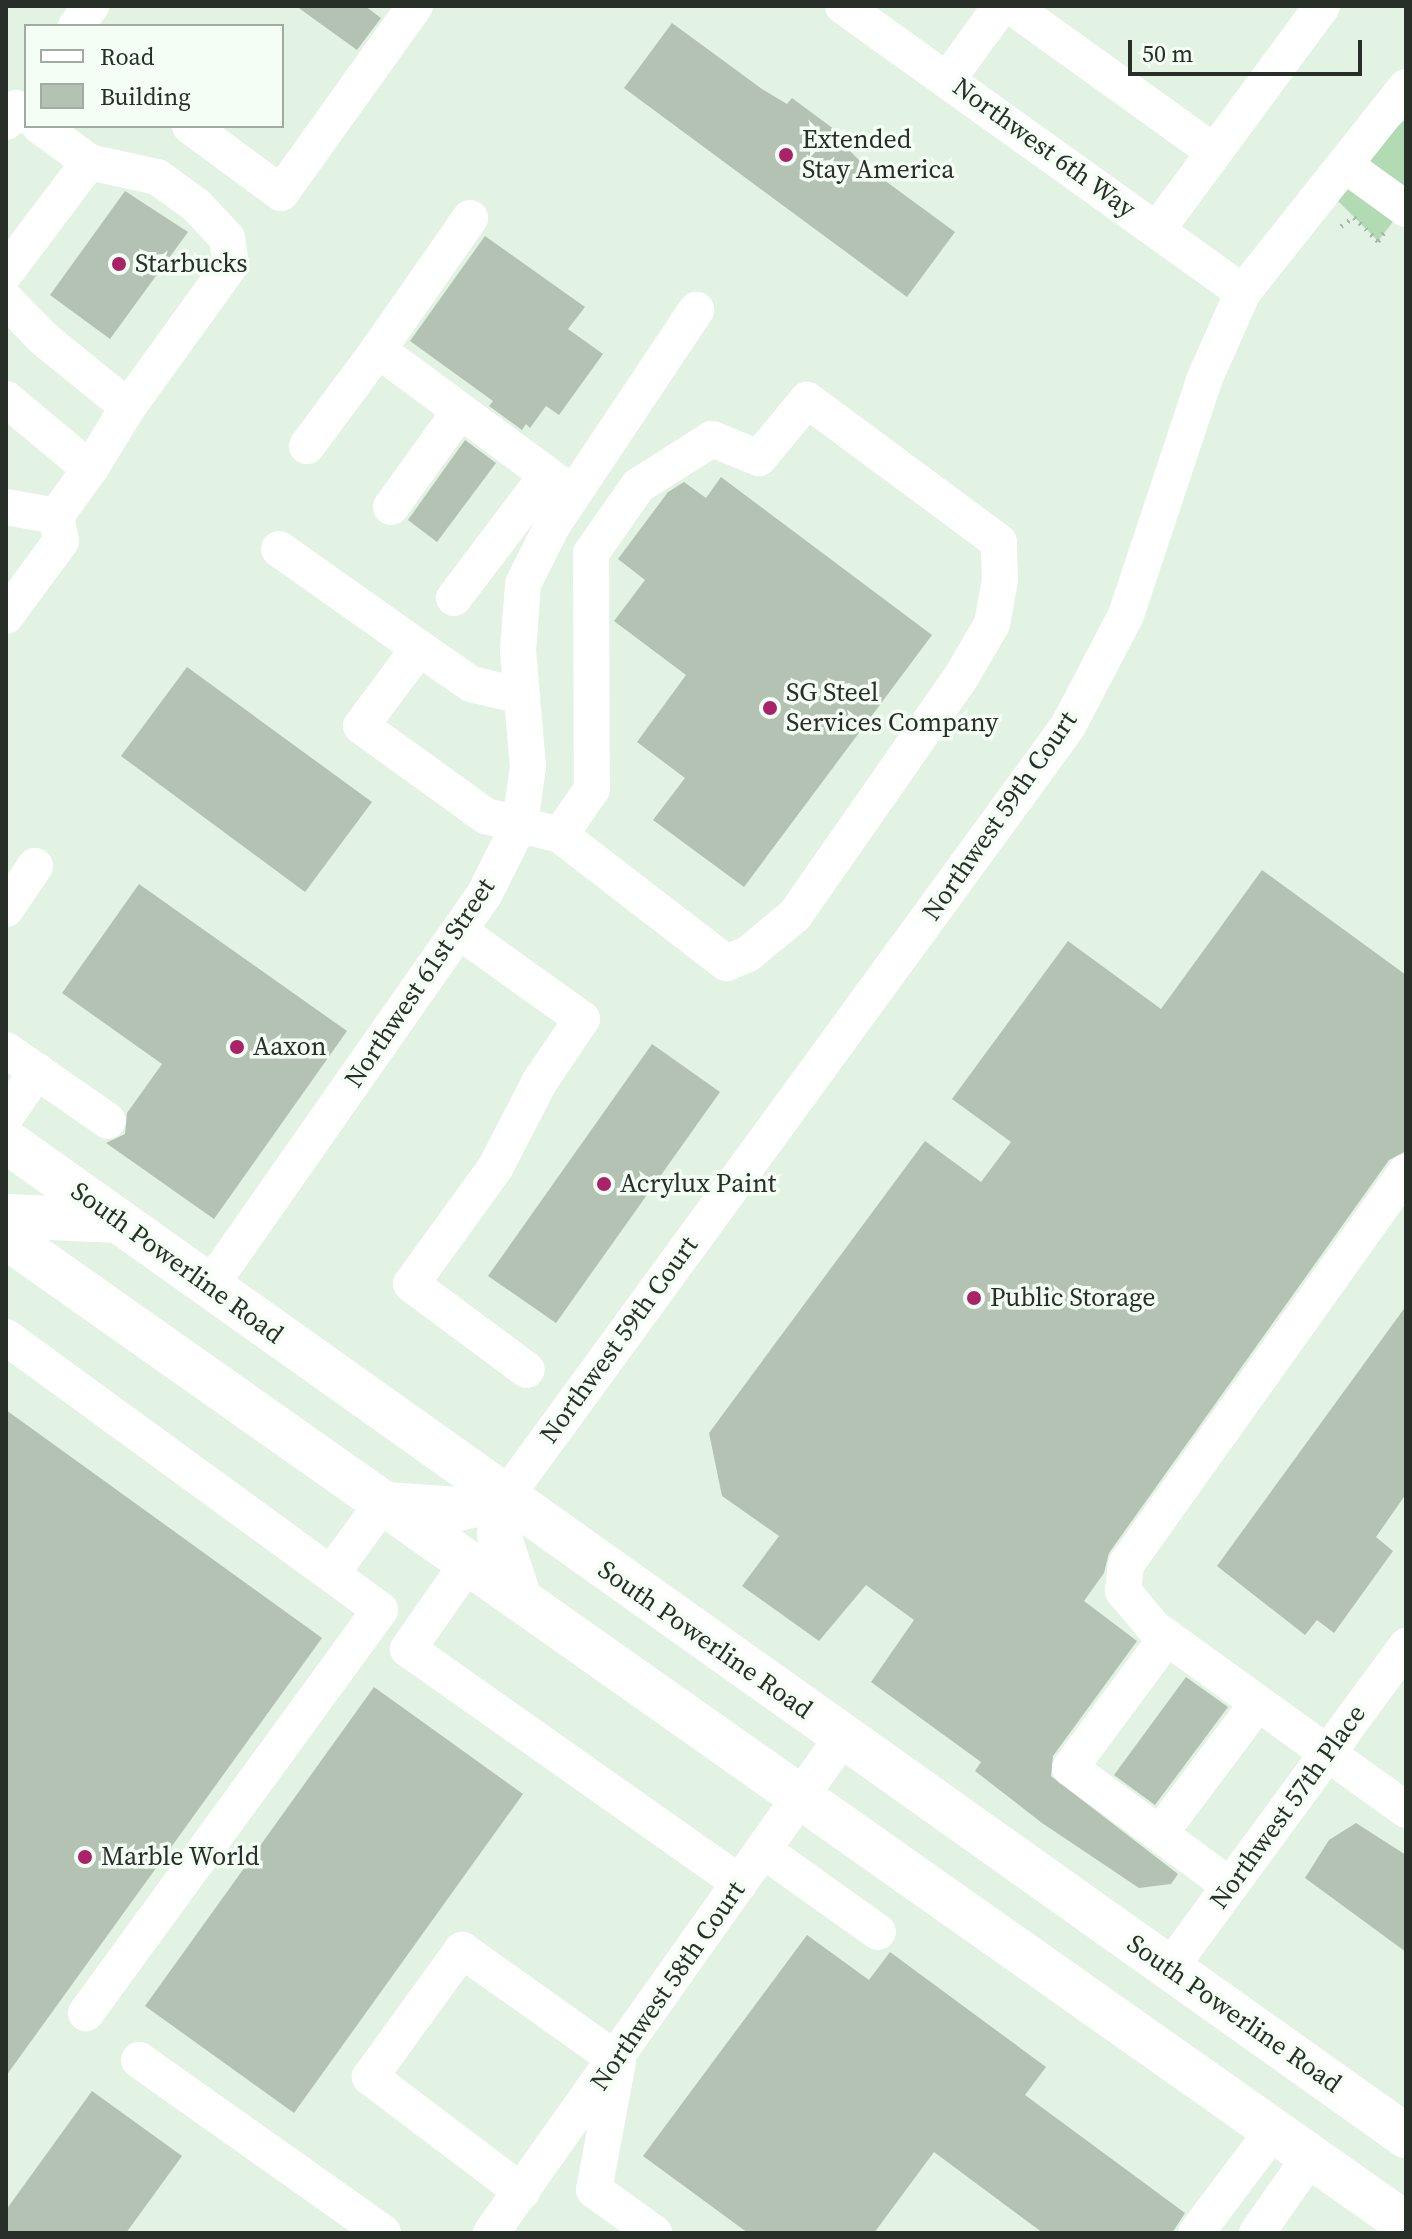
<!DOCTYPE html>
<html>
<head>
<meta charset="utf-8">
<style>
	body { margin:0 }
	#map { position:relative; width:1412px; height:2239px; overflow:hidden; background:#e3f3e3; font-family:"Source Serif 4",serif }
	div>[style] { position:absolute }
	.green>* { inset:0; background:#b2dab3 }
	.building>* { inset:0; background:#b3c2b3 }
	.path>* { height:5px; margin-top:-2.5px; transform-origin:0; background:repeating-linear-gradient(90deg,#a8b5a8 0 2px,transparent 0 8px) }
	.minor>* { height:36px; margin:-18px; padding:0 18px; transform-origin:18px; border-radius:18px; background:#fff }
	.major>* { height:44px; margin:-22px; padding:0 22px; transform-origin:22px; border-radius:22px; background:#fff }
	.dots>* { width:22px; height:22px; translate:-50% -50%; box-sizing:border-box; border:4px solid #f4fef4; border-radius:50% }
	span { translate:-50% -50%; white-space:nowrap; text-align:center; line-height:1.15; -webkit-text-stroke:7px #f4fef4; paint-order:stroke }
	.poi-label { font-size:26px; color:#282e28 }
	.left { translate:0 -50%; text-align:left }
	.street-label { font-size:26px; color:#282e28 }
	.frame { position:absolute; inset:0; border:8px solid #282e28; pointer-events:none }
	.legend { position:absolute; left:24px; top:24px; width:260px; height:104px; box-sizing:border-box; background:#f4fef4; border:2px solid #a2aba2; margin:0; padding:10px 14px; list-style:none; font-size:24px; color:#282e28 }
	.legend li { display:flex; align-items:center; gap:16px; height:40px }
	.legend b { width:40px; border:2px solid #a2aba2 }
	.scale { position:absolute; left:1128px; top:40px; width:234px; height:36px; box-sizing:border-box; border:4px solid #282e28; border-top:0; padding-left:10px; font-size:24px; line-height:28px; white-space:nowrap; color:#282e28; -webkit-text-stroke:6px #f4fef4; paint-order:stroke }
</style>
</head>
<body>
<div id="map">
	<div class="green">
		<div style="clip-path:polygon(1406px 119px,1406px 205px,1378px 241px,1334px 197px,1365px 155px)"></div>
	</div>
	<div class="building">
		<div style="clip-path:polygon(296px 6px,365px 6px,381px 18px,357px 50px)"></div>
		<div style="clip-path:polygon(672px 23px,762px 89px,787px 104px,792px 98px,850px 141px,846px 147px,865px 166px,955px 232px,907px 297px,624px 88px)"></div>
		<div style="clip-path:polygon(125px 191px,188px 232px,110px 339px,50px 295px)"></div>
		<div style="clip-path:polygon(485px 236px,585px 307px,568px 329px,603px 354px,559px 415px,546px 406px,530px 428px,526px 424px,522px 430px,489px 406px,493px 401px,410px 341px)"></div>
		<div style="clip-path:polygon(465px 440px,496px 463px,437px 542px,408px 520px)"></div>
		<div style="clip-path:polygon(721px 477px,932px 635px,744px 887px,653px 820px,685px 778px,637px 742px,686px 675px,614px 621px,645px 580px,618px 559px,668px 492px,684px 482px,706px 498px)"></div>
		<div style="clip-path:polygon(187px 667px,372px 802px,305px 892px,121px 756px)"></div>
		<div style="clip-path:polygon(1262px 870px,1406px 975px,1406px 1151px,1389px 1160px,1109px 1553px,1104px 1573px,1084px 1601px,1137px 1641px,1053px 1756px,1051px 1776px,1178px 1874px,1171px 1884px,1139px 1888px,1042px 1823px,975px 1771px,981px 1762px,871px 1682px,914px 1620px,866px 1585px,819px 1641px,742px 1586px,779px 1536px,722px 1496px,709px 1433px,925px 1141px,981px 1182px,1011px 1142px,952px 1099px,1068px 941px,1161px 1009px)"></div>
		<div style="clip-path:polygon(139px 884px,347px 1031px,214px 1219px,106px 1143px,125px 1134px,127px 1113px,162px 1064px,62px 993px)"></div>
		<div style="clip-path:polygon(652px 1044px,720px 1092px,556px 1323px,488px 1276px)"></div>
		<div style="clip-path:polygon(1406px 1306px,1406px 1494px,1376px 1537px,1393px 1551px,1334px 1633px,1317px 1620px,1305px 1635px,1217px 1566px)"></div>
		<div style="clip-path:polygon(6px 1410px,322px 1638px,6px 2076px)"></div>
		<div style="clip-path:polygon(1186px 1677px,1228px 1707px,1155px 1805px,1114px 1775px)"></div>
		<div style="clip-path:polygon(374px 1687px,523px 1794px,294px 2113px,145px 2006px)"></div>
		<div style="clip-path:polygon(1356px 1823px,1406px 1855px,1406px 1952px,1305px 1878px,1329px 1840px)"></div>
		<div style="clip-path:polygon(807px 1935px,869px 1980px,890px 1952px,1046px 2067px,1025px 2095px,1185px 2213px,1172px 2233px,1043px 2233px,934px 2152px,874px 2233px,748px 2233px,643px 2156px)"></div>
		<div style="clip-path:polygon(92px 2091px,182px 2156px,126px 2233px,6px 2233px,6px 2210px)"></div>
	</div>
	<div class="path">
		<div style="left:1341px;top:226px;width:16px;rotate:-35deg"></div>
		<div style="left:1354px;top:217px;width:34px;rotate:45deg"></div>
		<div style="left:1378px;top:241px;width:12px;rotate:-55deg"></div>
	</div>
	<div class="minor">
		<div style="left:843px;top:6px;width:492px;rotate:35.6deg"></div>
		<div style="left:1011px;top:6px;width:250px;rotate:35.7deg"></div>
		<div style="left:76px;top:26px;width:25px;rotate:-53deg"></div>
		<div style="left:948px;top:79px;width:90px;rotate:-54deg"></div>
		<div style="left:6px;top:122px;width:17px;rotate:-54deg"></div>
		<div style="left:16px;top:108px;width:13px;rotate:39deg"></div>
		<div style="left:190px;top:126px;width:113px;rotate:36.4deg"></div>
		<div style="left:281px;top:193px;width:230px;rotate:-54.4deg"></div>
		<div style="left:1345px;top:165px;width:75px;rotate:35.8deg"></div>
		<div style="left:1157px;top:230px;width:278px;rotate:-53.6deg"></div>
		<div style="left:6px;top:272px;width:138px;rotate:-53deg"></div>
		<div style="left:6px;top:300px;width:54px;rotate:45.7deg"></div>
		<div style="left:44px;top:339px;width:108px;rotate:39deg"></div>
		<div style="left:128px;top:407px;width:176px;rotate:-54.2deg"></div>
		<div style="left:231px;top:264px;width:26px;rotate:-99deg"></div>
		<div style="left:227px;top:238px;width:45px;rotate:-133.2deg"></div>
		<div style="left:196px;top:205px;width:48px;rotate:-144.3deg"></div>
		<div style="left:157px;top:177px;width:70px;rotate:-167.6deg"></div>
		<div style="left:89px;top:162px;width:61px;rotate:-143.7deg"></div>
		<div style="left:378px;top:350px;width:161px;rotate:-55.1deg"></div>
		<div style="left:6px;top:399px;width:109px;rotate:39.8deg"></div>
		<div style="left:90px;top:469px;width:58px;rotate:125.9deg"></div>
		<div style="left:56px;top:516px;width:25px;rotate:79deg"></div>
		<div style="left:61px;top:541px;width:93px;rotate:126.3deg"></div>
		<div style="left:307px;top:446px;width:119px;rotate:-53.5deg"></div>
		<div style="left:378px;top:350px;width:242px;rotate:36.4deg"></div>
		<div style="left:90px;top:469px;width:73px;rotate:-58.5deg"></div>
		<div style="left:6px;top:507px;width:51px;rotate:10.2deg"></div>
		<div style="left:391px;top:507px;width:118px;rotate:-54.3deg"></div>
		<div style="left:279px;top:549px;width:171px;rotate:35.3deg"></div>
		<div style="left:454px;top:598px;width:154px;rotate:-52.9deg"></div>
		<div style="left:522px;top:696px;width:52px;rotate:-166.8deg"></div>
		<div style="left:471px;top:684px;width:63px;rotate:-145.3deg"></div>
		<div style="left:419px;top:648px;width:97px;rotate:126.6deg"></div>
		<div style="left:361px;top:726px;width:154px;rotate:35.8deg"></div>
		<div style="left:486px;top:816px;width:76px;rotate:14.4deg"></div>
		<div style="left:560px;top:835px;width:210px;rotate:37.6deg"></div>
		<div style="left:726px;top:963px;width:24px;rotate:-22deg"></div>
		<div style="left:748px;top:954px;width:61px;rotate:-39.7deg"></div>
		<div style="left:795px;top:915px;width:290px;rotate:-55.1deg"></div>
		<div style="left:961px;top:677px;width:61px;rotate:-59.7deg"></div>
		<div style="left:992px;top:624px;width:45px;rotate:-79.7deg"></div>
		<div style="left:1000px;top:580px;width:38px;rotate:-92deg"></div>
		<div style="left:999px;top:542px;width:239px;rotate:-143.5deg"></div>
		<div style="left:807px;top:400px;width:75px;rotate:129.6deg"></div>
		<div style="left:759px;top:458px;width:51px;rotate:-158deg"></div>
		<div style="left:712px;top:439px;width:88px;rotate:147.6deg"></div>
		<div style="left:638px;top:486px;width:82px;rotate:125deg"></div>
		<div style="left:591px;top:553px;width:236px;rotate:89.8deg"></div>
		<div style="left:592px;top:789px;width:56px;rotate:124.8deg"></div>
		<div style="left:6px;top:909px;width:52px;rotate:-56deg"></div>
		<div style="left:459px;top:931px;width:151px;rotate:35.6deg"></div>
		<div style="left:582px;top:1019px;width:75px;rotate:124.1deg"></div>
		<div style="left:540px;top:1081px;width:98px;rotate:117.3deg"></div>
		<div style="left:495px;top:1168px;width:143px;rotate:125.9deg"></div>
		<div style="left:411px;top:1284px;width:144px;rotate:36.6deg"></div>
		<div style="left:6px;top:1050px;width:124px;rotate:34.8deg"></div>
		<div style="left:6px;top:1116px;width:55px;rotate:-55.4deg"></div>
		<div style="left:1406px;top:1172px;width:483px;rotate:125.5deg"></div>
		<div style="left:1126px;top:1565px;width:26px;rotate:97deg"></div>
		<div style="left:1123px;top:1591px;width:48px;rotate:50deg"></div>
		<div style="left:1154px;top:1628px;width:311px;rotate:35.8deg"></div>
		<div style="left:210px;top:1286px;width:477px;rotate:-55deg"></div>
		<div style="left:484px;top:895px;width:80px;rotate:-63.4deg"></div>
		<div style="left:520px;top:823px;width:57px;rotate:-81.9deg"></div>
		<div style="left:528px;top:767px;width:116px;rotate:-94.9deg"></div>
		<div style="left:518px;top:651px;width:67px;rotate:-85.7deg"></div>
		<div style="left:523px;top:584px;width:65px;rotate:-63.4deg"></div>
		<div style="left:552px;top:526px;width:260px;rotate:-56.3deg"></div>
		<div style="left:6px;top:1337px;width:463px;rotate:36.1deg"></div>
		<div style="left:380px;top:1610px;width:499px;rotate:126.1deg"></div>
		<div style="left:504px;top:1499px;width:957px;rotate:-53.88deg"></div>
		<div style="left:1068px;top:726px;width:125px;rotate:-62.4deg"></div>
		<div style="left:1126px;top:615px;width:248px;rotate:-71.6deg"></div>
		<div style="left:1204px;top:380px;width:96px;rotate:-66.1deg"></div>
		<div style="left:1243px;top:292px;width:262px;rotate:-51.5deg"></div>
		<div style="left:468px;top:1563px;width:105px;rotate:124.9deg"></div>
		<div style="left:408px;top:1649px;width:406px;rotate:35.2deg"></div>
		<div style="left:331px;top:1574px;width:88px;rotate:-53.8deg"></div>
		<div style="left:1167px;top:1637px;width:163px;rotate:126.5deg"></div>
		<div style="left:1070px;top:1768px;width:199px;rotate:36.4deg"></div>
		<div style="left:1161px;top:1832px;width:160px;rotate:-53.1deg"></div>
		<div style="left:763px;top:1850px;width:141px;rotate:35.5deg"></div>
		<div style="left:1169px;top:1969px;width:401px;rotate:-53.7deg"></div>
		<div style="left:139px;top:2060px;width:299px;rotate:35.3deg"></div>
		<div style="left:522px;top:2192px;width:191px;rotate:-142.9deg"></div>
		<div style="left:370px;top:2077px;width:157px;rotate:-54.1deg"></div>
		<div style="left:462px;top:1950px;width:191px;rotate:35.4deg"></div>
		<div style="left:618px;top:2061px;width:131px;rotate:100.5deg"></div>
		<div style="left:594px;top:2190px;width:74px;rotate:35.6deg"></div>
		<div style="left:491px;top:2233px;width:607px;rotate:-54.66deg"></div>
		<div style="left:1196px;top:2233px;width:128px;rotate:-53deg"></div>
		<div style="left:1257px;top:2233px;width:93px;rotate:-55.1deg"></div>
	</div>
	<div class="major">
		<div style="left:6px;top:1141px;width:1718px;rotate:35.4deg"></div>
		<div style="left:6px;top:1216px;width:112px;rotate:2.6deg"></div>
		<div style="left:6px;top:1237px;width:1713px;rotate:35.18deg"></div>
		<div style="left:504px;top:1499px;width:36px;rotate:98deg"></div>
		<div style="left:499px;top:1535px;width:67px;rotate:71.8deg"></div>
		<div style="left:386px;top:1504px;width:72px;rotate:4deg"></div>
		<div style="left:458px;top:1509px;width:47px;rotate:-12.3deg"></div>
	</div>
	<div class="dots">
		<div style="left:786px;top:155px;background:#aa2268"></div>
		<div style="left:119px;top:264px;background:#aa2268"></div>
		<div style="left:770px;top:708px;background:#aa2268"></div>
		<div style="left:237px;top:1047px;background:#aa2268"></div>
		<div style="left:604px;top:1184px;background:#aa2268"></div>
		<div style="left:974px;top:1298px;background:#aa2268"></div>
		<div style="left:85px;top:1857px;background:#aa2268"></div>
	</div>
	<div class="poi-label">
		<span class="left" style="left:802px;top:155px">Extended<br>Stay America</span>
		<span class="left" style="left:135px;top:264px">Starbucks</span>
		<span class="left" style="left:786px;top:708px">SG Steel<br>Services Company</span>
		<span class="left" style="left:253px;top:1047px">Aaxon</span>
		<span class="left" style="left:620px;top:1184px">Acrylux Paint</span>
		<span class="left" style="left:990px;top:1298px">Public Storage</span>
		<span class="left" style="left:101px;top:1857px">Marble World</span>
	</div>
	<div class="street-label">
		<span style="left:1044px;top:148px;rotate:36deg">Northwest 6th Way</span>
		<span style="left:1000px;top:816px;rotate:-55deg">Northwest 59th Court</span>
		<span style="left:420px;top:983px;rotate:-56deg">Northwest 61st Street</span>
		<span style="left:177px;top:1263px;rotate:36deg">South Powerline Road</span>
		<span style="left:619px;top:1340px;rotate:-54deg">Northwest 59th Court</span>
		<span style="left:705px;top:1640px;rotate:35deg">South Powerline Road</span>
		<span style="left:1288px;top:1807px;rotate:-54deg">Northwest 57th Place</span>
		<span style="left:668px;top:1986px;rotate:-55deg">Northwest 58th Court</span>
		<span style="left:1234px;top:2014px;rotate:35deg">South Powerline Road</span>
	</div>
	<div class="frame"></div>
	<ul class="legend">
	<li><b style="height:10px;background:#fff"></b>Road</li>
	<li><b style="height:22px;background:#b3c2b3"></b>Building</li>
	</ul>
	<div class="scale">50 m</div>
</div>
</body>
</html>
